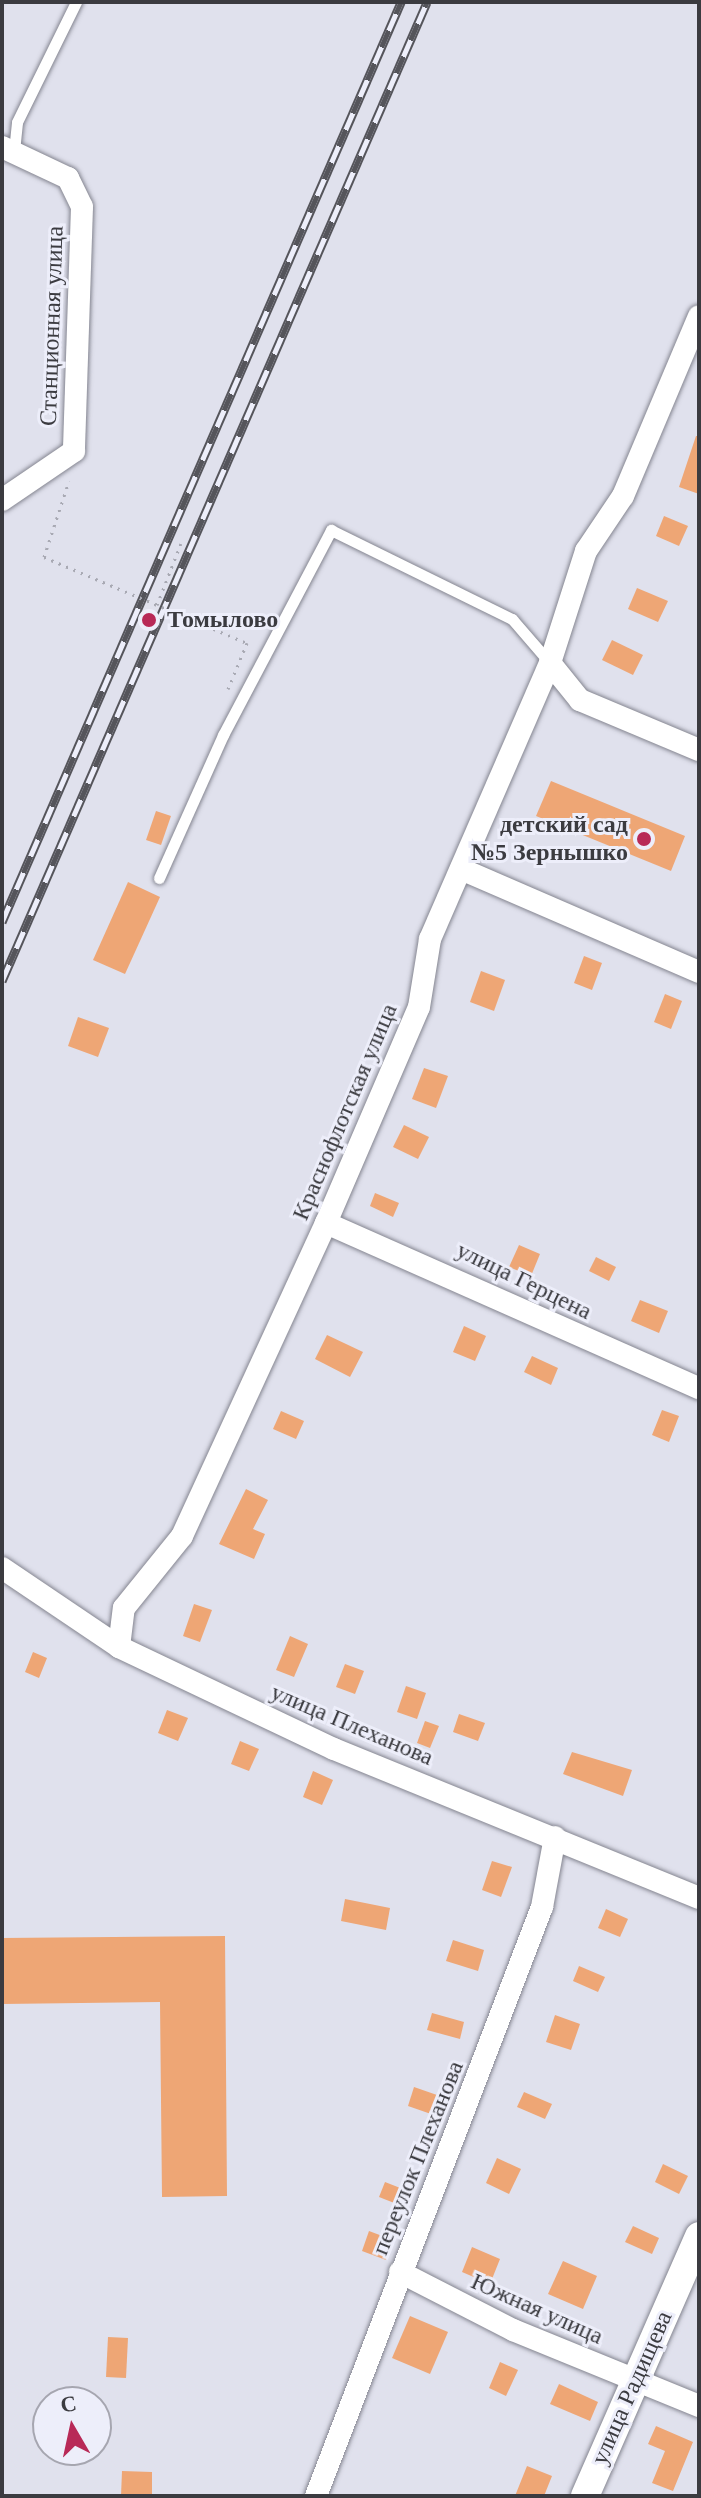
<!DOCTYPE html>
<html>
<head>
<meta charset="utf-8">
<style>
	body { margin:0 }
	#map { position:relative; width:701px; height:2498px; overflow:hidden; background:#e0e1ed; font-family:Georgia,serif }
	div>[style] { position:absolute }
	.building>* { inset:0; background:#eea675 }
	.path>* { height:3px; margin-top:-1.5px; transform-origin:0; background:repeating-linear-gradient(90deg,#a8a9b3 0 2px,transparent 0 8px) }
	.roads { filter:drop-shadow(0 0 2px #848590) drop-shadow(0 0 2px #848590) }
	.service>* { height:11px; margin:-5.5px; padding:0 5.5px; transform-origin:5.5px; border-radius:5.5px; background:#fff }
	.minor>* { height:22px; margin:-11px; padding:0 11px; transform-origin:11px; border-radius:11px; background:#fff }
	.tertiary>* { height:28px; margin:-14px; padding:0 14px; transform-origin:14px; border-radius:14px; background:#fff }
	.rail>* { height:9px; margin-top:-4.5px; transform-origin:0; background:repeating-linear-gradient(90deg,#edeefa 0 18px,#55555b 0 36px); box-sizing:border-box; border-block:2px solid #55555b }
	.path-bridge>* { height:3px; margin-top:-1.5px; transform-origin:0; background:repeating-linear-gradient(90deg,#a8a9b3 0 2px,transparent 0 8px) }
	.dots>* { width:22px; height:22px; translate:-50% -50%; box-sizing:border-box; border:4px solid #edeefa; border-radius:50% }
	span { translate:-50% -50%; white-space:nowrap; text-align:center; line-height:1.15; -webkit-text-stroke:6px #edeefa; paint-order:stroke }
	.street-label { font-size:24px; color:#3b3b40 }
	.poi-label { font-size:24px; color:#3b3b40; font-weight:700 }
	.left { translate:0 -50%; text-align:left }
	.right { translate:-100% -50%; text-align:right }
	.frame { position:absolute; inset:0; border:4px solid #3b3b40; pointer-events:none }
	.north { position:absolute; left:32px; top:2386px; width:80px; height:80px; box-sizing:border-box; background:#edeefa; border:2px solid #a6a6b0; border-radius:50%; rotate:351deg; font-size:22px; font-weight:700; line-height:32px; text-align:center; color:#3b3b40 }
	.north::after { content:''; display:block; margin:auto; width:28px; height:36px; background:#b82957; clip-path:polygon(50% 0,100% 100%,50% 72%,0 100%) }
</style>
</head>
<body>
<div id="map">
	<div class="building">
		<div style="clip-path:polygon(696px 436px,699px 436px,699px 494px,679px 487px)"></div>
		<div style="clip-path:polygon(664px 516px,688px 526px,679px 546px,656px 536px)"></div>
		<div style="clip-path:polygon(637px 588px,668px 601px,658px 622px,628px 609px)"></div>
		<div style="clip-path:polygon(612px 640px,643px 655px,633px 675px,602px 660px)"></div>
		<div style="clip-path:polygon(551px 781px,685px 836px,671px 871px,536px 816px)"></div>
		<div style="clip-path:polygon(156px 811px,171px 816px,161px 845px,146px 840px)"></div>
		<div style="clip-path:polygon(128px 882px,160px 897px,125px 974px,93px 960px)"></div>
		<div style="clip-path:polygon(584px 956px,602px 963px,592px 990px,574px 983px)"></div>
		<div style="clip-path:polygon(481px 971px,505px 980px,494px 1011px,470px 1002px)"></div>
		<div style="clip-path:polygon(665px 994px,682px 1001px,671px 1029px,654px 1022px)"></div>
		<div style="clip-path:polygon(78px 1017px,109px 1028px,98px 1057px,68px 1046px)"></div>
		<div style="clip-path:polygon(424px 1068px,448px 1076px,436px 1108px,412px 1099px)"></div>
		<div style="clip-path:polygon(404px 1125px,429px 1137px,418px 1159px,393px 1147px)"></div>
		<div style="clip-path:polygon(375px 1193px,399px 1203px,393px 1217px,370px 1206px)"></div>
		<div style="clip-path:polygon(519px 1245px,540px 1254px,531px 1276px,509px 1267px)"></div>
		<div style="clip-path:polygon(596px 1257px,616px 1267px,609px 1281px,589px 1271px)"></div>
		<div style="clip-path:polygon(640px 1300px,668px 1311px,659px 1333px,631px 1321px)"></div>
		<div style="clip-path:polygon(464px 1326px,486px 1336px,475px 1361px,453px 1352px)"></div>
		<div style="clip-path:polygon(327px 1335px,363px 1352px,350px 1377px,315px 1359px)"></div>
		<div style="clip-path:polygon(532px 1356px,558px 1368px,551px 1385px,524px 1372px)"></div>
		<div style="clip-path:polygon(662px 1410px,679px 1416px,669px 1442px,652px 1435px)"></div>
		<div style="clip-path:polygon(281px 1411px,304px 1421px,296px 1439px,273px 1429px)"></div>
		<div style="clip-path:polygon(246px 1489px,268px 1500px,253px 1529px,265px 1534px,254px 1559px,219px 1544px)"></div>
		<div style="clip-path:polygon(194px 1604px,212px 1610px,200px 1642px,183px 1636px)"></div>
		<div style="clip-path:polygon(290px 1636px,308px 1644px,294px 1677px,276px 1670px)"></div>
		<div style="clip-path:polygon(33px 1652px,47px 1658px,39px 1678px,25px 1672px)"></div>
		<div style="clip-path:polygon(345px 1664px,364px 1671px,355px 1694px,336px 1687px)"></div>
		<div style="clip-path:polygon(406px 1686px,426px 1693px,417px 1719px,397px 1712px)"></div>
		<div style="clip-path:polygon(167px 1710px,188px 1718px,178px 1741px,158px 1733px)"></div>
		<div style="clip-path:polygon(459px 1714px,485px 1723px,478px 1741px,453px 1732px)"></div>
		<div style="clip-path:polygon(425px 1721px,439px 1726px,430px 1748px,417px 1743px)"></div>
		<div style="clip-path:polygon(240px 1741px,259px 1749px,249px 1771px,231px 1764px)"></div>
		<div style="clip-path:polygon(572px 1752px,632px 1770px,623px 1796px,563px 1774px)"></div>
		<div style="clip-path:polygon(313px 1771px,333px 1780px,322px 1805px,303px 1797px)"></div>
		<div style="clip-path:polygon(492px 1861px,512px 1867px,501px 1897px,482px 1890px)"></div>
		<div style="clip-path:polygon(345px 1899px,390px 1908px,386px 1930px,341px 1921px)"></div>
		<div style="clip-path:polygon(606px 1909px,628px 1919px,620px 1937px,598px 1928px)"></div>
		<div style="clip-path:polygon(225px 1936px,227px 2196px,162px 2197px,160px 2002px,2px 2004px,2px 1938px)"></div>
		<div style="clip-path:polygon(453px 1940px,484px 1950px,478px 1971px,446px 1961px)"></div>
		<div style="clip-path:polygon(579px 1966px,605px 1977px,598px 1992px,573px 1981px)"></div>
		<div style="clip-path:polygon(432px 2013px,464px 2022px,460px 2039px,427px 2030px)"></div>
		<div style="clip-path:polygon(555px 2015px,580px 2024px,571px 2050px,546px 2042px)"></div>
		<div style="clip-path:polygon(414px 2087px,437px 2095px,431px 2114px,408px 2106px)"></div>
		<div style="clip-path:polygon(524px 2092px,552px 2104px,545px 2119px,517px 2107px)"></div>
		<div style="clip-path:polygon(497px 2158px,521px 2169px,509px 2194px,486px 2183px)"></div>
		<div style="clip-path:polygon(663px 2164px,688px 2176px,679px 2194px,655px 2182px)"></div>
		<div style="clip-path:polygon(385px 2182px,413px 2193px,407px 2208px,379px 2197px)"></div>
		<div style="clip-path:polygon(633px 2226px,659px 2238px,652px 2254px,625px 2242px)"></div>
		<div style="clip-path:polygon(369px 2231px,393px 2240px,386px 2260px,362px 2251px)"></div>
		<div style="clip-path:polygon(472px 2247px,500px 2259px,490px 2284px,462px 2272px)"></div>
		<div style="clip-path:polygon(563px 2261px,597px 2276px,583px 2309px,548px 2294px)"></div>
		<div style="clip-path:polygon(410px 2316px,448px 2332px,430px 2374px,392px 2358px)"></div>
		<div style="clip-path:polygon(108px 2337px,128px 2338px,126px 2378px,106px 2377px)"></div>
		<div style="clip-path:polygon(500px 2362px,518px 2370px,506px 2396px,489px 2388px)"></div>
		<div style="clip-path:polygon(559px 2384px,598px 2402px,590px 2421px,550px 2404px)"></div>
		<div style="clip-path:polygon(656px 2426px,693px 2442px,673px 2491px,652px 2483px,665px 2451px,648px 2444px)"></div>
		<div style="clip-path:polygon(527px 2466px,552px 2476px,544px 2496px,515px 2496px)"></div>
		<div style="clip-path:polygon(122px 2471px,152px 2472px,152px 2496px,121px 2496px)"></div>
	</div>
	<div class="path">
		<div style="left:44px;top:557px;width:80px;rotate:-71.8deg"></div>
		<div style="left:157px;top:605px;width:66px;rotate:-68.8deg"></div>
		<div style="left:228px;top:689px;width:50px;rotate:-67.6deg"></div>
	</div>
	<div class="roads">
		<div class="service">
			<div style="left:14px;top:151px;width:29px;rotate:-84deg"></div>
			<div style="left:17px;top:122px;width:134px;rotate:-63.8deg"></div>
			<div style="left:159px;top:878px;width:157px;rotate:-65.9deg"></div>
			<div style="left:223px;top:735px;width:232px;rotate:-62.2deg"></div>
			<div style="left:331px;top:530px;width:202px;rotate:26.2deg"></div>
			<div style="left:512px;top:619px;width:58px;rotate:49.2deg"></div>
		</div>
		<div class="minor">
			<div style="left:2px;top:147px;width:73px;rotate:25.2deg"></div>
			<div style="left:68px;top:178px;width:32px;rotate:64deg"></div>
			<div style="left:82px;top:207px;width:244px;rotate:91.9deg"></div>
			<div style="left:74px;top:451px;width:87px;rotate:145.8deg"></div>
			<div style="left:550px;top:663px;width:48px;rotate:51deg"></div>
			<div style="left:580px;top:700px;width:129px;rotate:22.8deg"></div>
			<div style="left:461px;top:869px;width:259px;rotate:23.4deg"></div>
			<div style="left:326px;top:1223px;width:408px;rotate:23.9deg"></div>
			<div style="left:2px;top:1568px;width:141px;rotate:34deg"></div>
			<div style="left:119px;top:1647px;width:238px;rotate:25.4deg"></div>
			<div style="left:334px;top:1749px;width:394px;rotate:22.2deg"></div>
			<div style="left:119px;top:1647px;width:39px;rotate:-83deg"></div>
			<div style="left:124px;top:1608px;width:92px;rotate:-51.1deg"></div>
			<div style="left:182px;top:1536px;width:345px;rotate:-65.3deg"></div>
			<div style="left:326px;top:1223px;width:235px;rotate:-66.7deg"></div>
			<div style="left:419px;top:1007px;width:69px;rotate:-80.8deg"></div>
			<div style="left:430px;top:939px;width:301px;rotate:-66.5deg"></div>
			<div style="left:550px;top:663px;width:118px;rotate:-72.2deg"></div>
			<div style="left:586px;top:551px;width:66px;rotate:-56.1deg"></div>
			<div style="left:623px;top:496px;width:195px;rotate:-67.1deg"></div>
			<div style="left:400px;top:2272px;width:127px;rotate:27.2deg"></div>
			<div style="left:513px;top:2330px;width:201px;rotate:22.2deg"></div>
			<div style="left:316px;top:2496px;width:631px;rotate:-69.01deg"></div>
			<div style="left:542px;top:1907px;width:71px;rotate:-79.5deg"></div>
		</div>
		<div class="tertiary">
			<div style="left:585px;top:2496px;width:284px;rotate:-66.3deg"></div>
		</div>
	</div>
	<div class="rail">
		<div style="left:2px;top:922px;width:1003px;rotate:-66.55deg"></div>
		<div style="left:2px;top:981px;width:1067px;rotate:-66.53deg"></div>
	</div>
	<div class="path-bridge">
		<div style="left:44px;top:557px;width:220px;rotate:23deg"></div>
	</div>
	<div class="dots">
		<div style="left:149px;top:620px;background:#b82957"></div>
		<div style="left:644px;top:839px;background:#b82957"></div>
	</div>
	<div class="street-label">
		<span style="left:52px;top:326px;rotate:-88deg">Станционная улица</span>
		<span style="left:345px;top:1112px;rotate:-67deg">Краснофлотская улица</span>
		<span style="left:524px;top:1281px;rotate:26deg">улица Герцена</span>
		<span style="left:352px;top:1725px;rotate:23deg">улица Плеханова</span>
		<span style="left:418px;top:2158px;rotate:-68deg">переулок Плеханова</span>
		<span style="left:537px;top:2309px;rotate:24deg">Южная улица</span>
		<span style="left:632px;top:2388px;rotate:-66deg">улица Радищева</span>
	</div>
	<div class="poi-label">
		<span class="left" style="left:167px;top:620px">Томылово</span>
		<span class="right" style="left:628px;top:839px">детский сад<br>№5 Зернышко</span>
	</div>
	<div class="frame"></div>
	<div class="north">С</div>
</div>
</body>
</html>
